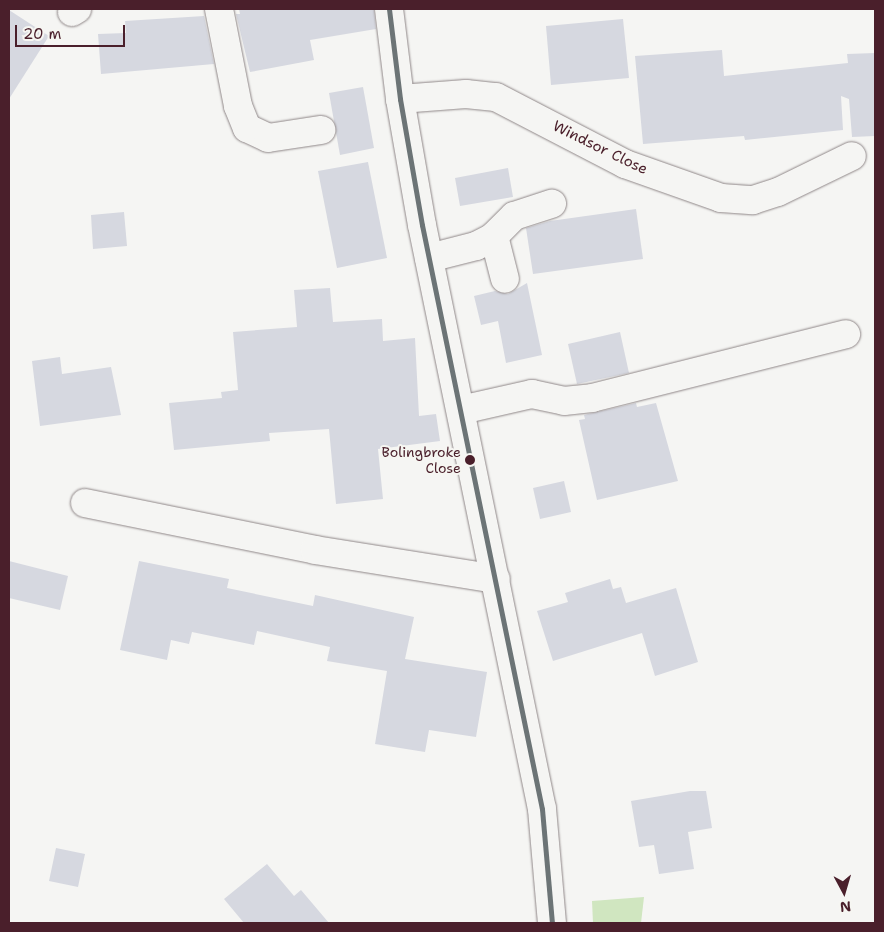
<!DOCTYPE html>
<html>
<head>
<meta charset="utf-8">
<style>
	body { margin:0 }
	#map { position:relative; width:884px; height:932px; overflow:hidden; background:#f5f5f3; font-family:"Shantell Sans",sans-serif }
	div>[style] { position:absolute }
	.green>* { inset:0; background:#d0e6c0 }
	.building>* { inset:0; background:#d6d8e0 }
	.roads { filter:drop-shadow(0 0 1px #8f8788) drop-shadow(0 0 1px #8f8788) }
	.minor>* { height:28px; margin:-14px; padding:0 14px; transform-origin:14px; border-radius:14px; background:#f5f5f3 }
	.bus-1>* { height:5px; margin:-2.5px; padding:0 2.5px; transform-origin:2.5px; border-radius:2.5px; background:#6c7476 }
	.dots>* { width:14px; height:14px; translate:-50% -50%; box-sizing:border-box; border:2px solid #f6f6f2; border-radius:50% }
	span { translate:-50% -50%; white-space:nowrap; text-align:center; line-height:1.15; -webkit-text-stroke:4px #f6f6f2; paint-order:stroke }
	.bus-label { font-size:14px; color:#4a1f2b }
	.right { translate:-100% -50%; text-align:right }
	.street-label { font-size:15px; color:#4a1f2b }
	.frame { position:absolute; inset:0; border:10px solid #4a1f2b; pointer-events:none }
	.north { position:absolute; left:819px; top:867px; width:50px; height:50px; -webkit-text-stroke:4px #f6f6f2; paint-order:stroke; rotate:174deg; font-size:14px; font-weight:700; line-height:20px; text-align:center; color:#4a1f2b }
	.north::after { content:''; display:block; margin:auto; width:18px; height:22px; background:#4a1f2b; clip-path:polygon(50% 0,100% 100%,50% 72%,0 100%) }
	.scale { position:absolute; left:15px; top:25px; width:110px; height:22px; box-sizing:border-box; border:2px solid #4a1f2b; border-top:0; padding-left:6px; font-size:15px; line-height:18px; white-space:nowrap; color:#4a1f2b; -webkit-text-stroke:4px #f6f6f2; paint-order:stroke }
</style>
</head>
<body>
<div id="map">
	<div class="green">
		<div style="clip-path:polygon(644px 897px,641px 923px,593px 923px,592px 901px)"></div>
	</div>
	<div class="building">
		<div style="clip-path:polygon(239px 9px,374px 9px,376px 29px,310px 40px,314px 60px,250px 72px,236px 14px,240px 14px)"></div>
		<div style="clip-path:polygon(9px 10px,49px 36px,9px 99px)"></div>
		<div style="clip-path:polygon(204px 16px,214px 64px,101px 74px,98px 34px,126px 33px,125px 21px)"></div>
		<div style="clip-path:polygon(623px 19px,629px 78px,551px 85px,546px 26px)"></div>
		<div style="clip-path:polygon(722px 50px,724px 76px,848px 63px,847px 54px,875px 53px,875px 136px,852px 137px,849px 99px,841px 96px,843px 130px,745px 140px,744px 136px,643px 144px,635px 56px)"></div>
		<div style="clip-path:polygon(363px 87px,374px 148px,340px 155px,329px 93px)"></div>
		<div style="clip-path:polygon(368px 162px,387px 258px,337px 268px,318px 171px)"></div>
		<div style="clip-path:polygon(508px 168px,513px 197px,460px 206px,455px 178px)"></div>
		<div style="clip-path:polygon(636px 209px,643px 259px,533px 274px,526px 228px,550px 221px)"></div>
		<div style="clip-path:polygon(124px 212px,127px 246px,93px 249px,91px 215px)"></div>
		<div style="clip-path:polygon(527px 283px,542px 355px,506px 363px,498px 321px,481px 325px,474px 296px,495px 291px,508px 294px)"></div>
		<div style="clip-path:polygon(330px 288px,333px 322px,382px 319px,383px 341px,415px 338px,419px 416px,436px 414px,440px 441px,378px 449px,383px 499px,336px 504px,329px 429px,269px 433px,270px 441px,174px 450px,169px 403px,222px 398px,221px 392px,238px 390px,233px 332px,297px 327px,294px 290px)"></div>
		<div style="clip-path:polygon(620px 332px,629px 373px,577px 384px,568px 344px)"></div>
		<div style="clip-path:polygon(60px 357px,62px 374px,111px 367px,121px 415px,40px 426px,32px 361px)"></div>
		<div style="clip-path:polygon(636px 403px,637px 407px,656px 403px,678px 481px,597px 500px,579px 420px,585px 419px,584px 415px)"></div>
		<div style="clip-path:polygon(564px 481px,571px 512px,540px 519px,533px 488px)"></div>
		<div style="clip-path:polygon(9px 561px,68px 576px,60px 610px,9px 598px)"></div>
		<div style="clip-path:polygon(139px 561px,229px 579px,227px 588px,313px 606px,315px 595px,414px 617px,405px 659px,487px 672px,476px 737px,429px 730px,425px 752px,375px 744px,387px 671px,327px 661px,330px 647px,257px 631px,254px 645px,192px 632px,189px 644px,171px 640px,167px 660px,120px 650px)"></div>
		<div style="clip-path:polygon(610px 579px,613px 589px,621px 587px,626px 603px,676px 588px,698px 662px,655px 676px,642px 633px,553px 661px,537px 611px,568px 602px,565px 593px)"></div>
		<div style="clip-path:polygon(690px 791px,706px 791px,712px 828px,688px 832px,694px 869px,659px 874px,654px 845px,639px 847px,631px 801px)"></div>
		<div style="clip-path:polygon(56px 848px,85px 854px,78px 887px,49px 881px)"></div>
		<div style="clip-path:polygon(267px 864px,294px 896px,301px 890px,329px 923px,244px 923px,224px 899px)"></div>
	</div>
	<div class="roads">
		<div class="minor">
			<div style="left:219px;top:9px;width:99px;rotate:78.9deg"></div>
			<div style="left:238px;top:106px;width:24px;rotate:68deg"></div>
			<div style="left:247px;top:128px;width:23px;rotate:25deg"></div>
			<div style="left:268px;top:138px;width:54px;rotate:-8.6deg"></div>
			<div style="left:389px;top:9px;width:91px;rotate:83deg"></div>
			<div style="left:400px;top:99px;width:128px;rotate:80.1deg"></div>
			<div style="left:422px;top:225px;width:596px;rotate:78.39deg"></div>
			<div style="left:542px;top:809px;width:114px;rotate:85deg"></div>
			<div style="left:72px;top:12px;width:6px;rotate:-31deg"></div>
			<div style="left:400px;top:99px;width:66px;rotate:-4.3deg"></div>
			<div style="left:466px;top:94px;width:30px;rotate:6deg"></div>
			<div style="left:496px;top:97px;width:145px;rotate:27.4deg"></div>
			<div style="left:625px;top:164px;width:102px;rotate:19.5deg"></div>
			<div style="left:721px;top:198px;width:32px;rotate:4deg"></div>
			<div style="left:753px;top:200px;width:26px;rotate:-18deg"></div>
			<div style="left:778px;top:192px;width:82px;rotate:-25.9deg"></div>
			<div style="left:494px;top:236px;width:44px;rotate:75.7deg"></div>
			<div style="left:429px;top:258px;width:49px;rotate:-14.3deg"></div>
			<div style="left:476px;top:246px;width:18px;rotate:-27deg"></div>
			<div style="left:492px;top:238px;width:31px;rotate:-45deg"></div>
			<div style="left:514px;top:216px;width:40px;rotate:-18deg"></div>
			<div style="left:461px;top:410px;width:73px;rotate:-12.7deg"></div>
			<div style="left:532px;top:394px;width:33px;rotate:12deg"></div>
			<div style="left:564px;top:401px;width:28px;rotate:-6deg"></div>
			<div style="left:592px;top:398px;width:262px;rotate:-14.1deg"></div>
			<div style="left:85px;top:503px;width:235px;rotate:11.5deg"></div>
			<div style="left:315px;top:550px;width:183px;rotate:9.1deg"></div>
		</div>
	</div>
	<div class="bus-1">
		<div style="left:389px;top:9px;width:91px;rotate:83deg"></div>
		<div style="left:400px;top:99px;width:128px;rotate:80.1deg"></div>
		<div style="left:422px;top:225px;width:596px;rotate:78.39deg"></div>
		<div style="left:542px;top:809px;width:114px;rotate:85deg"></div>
	</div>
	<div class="dots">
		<div style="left:470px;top:460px;background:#4a1f2b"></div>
	</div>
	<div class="bus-label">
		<span class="right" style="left:461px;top:460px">Bolingbroke<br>Close</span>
	</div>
	<div class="street-label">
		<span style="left:600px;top:148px;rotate:26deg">Windsor Close</span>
	</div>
	<div class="frame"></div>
	<div class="north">N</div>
	<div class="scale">20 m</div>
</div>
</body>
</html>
